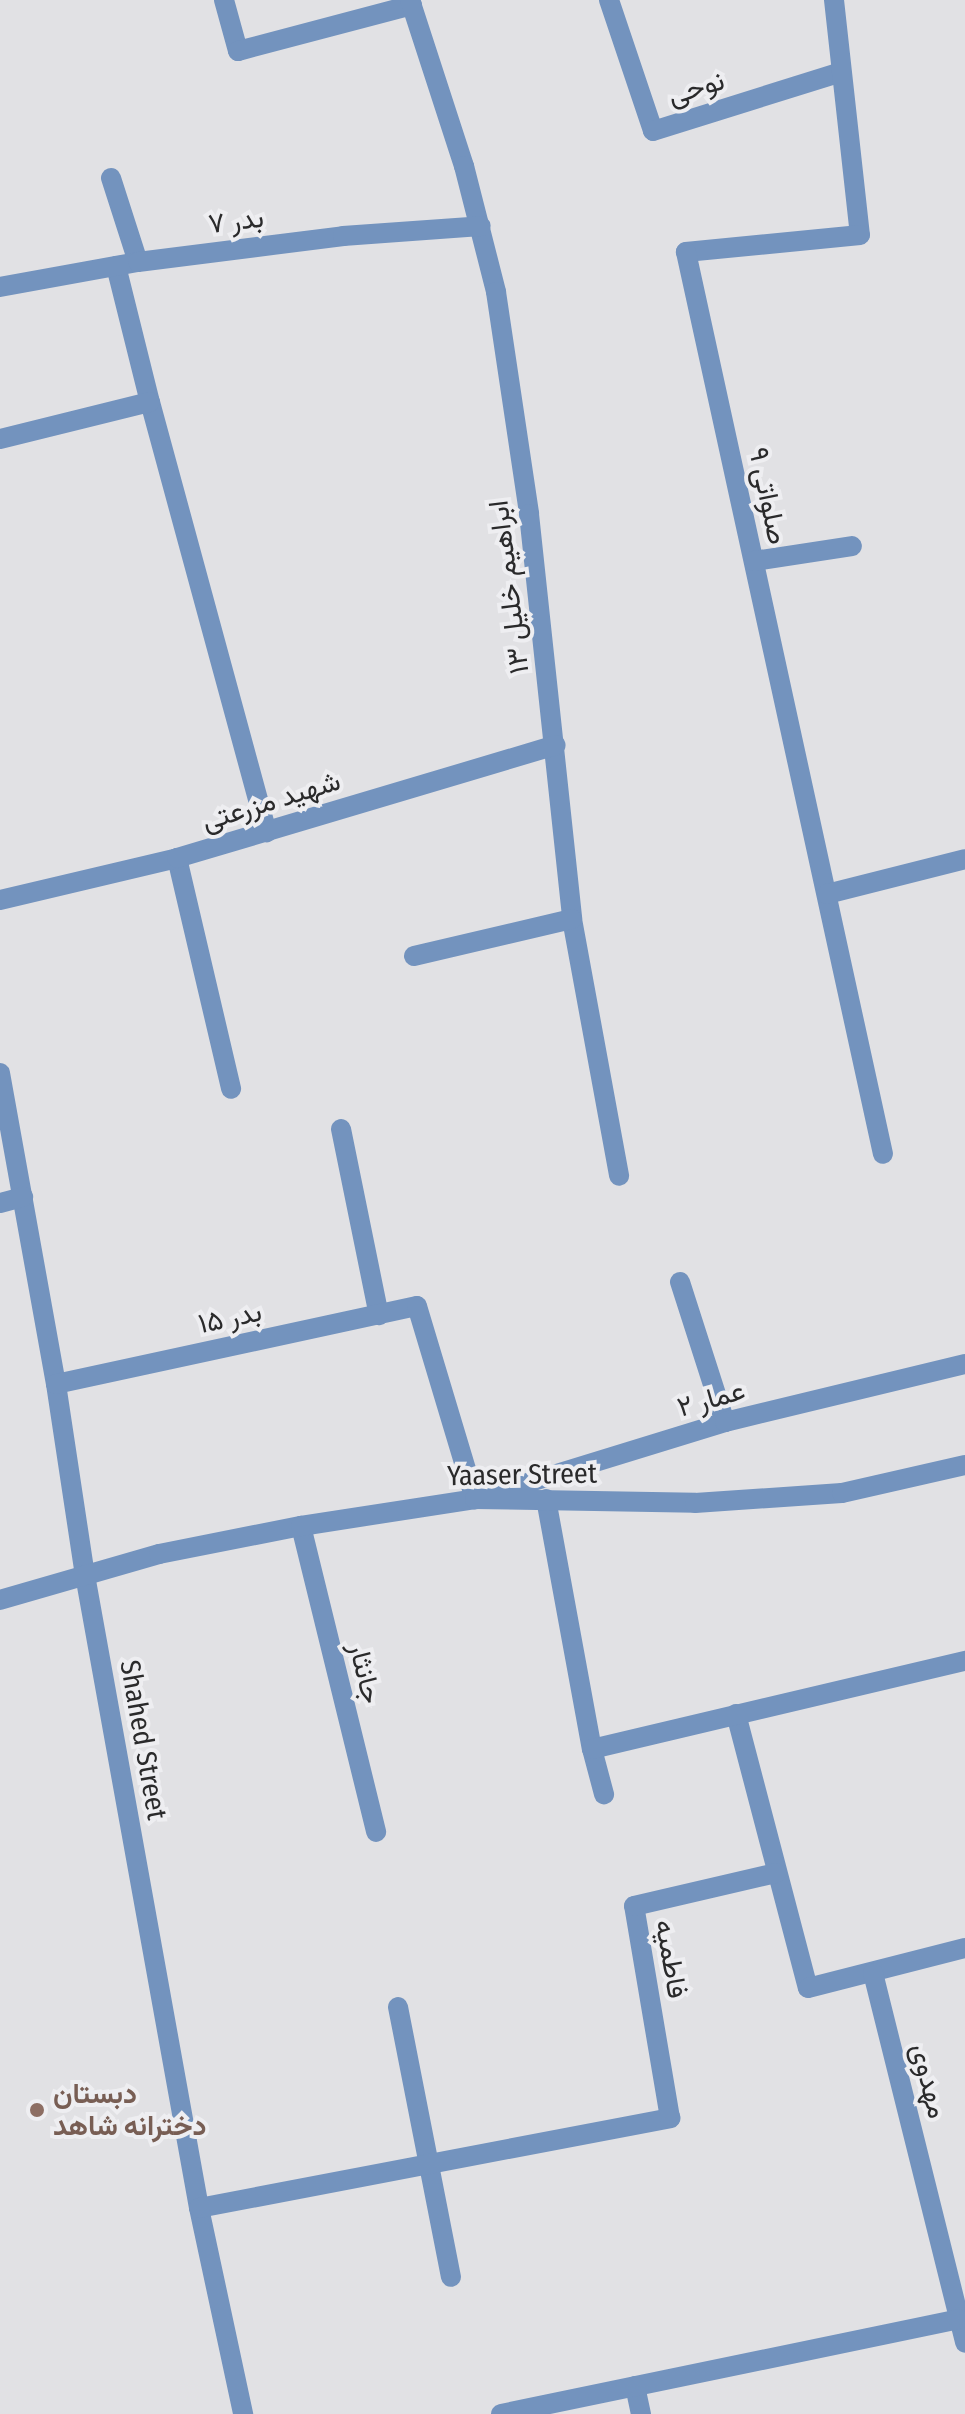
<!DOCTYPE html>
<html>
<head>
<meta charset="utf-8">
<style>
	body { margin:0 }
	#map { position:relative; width:965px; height:2414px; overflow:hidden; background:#e1e1e4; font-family:"Fira Sans Condensed",Vazirmatn,sans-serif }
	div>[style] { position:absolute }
	.minor>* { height:20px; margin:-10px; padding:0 10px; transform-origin:10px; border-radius:10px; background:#7393be }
	.dots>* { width:22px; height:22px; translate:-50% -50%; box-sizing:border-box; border:4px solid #eeeef1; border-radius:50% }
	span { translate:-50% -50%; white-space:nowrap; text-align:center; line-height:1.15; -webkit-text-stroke:8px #eeeef1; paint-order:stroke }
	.street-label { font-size:28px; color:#2a2a2b }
	.education-label { font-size:28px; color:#785e54; font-weight:700 }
	.left { translate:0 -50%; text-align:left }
</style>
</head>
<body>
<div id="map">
	<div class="minor">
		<div style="left:224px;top:0;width:53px;rotate:74.6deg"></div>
		<div style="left:238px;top:51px;width:180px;rotate:-14.8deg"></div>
		<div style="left:410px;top:0;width:175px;rotate:72deg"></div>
		<div style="left:464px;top:166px;width:130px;rotate:75.7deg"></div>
		<div style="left:496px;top:292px;width:224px;rotate:81.5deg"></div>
		<div style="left:529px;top:514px;width:407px;rotate:83.9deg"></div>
		<div style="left:572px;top:919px;width:261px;rotate:79.6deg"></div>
		<div style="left:609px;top:0;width:138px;rotate:71.4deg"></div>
		<div style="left:653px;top:131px;width:197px;rotate:-17.4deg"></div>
		<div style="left:834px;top:0;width:236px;rotate:83.7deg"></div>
		<div style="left:860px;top:235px;width:175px;rotate:174.4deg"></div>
		<div style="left:686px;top:252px;width:923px;rotate:77.68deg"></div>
		<div style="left:111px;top:178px;width:88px;rotate:72.2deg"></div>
		<div style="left:116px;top:266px;width:140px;rotate:76deg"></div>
		<div style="left:150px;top:402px;width:446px;rotate:74.8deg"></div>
		<div style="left:0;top:287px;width:140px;rotate:-10.3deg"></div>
		<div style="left:138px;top:262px;width:207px;rotate:-7.2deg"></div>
		<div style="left:343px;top:236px;width:138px;rotate:-4.1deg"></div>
		<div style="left:0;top:439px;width:154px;rotate:-13.9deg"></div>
		<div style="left:754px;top:561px;width:99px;rotate:-8.7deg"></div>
		<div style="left:177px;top:858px;width:237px;rotate:76.8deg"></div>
		<div style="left:827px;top:894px;width:142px;rotate:-14.2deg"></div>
		<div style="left:0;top:900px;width:182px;rotate:-13.3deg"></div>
		<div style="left:177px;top:858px;width:395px;rotate:-16.6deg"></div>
		<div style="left:414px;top:956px;width:162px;rotate:-13.2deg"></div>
		<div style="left:0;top:1073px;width:316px;rotate:79.8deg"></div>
		<div style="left:56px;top:1384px;width:193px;rotate:81.4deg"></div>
		<div style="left:85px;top:1575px;width:643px;rotate:79.79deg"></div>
		<div style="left:199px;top:2208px;width:211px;rotate:77.9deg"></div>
		<div style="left:341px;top:1129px;width:190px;rotate:78.5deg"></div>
		<div style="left:0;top:1203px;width:24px;rotate:-15deg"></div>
		<div style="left:680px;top:1282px;width:147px;rotate:72.2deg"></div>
		<div style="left:56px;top:1384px;width:369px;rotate:-12.2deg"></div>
		<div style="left:417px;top:1306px;width:202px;rotate:73.3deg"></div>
		<div style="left:475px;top:1499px;width:262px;rotate:-17.1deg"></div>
		<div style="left:725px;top:1422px;width:247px;rotate:-13.6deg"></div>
		<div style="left:546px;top:1499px;width:254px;rotate:79.6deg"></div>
		<div style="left:592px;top:1749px;width:47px;rotate:75.1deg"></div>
		<div style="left:301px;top:1526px;width:315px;rotate:76.2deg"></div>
		<div style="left:0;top:1600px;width:166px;rotate:-16.1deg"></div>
		<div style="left:159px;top:1554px;width:145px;rotate:-11.2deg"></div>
		<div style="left:301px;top:1526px;width:176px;rotate:-8.8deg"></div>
		<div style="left:475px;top:1499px;width:220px;rotate:1deg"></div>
		<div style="left:695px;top:1503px;width:147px;rotate:-3.9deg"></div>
		<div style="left:842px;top:1493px;width:126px;rotate:-12.8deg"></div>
		<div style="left:736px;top:1714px;width:283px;rotate:75.3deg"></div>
		<div style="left:808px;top:1988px;width:162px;rotate:-14.3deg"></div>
		<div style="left:592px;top:1749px;width:383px;rotate:-13.3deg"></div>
		<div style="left:873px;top:1973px;width:381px;rotate:76deg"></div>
		<div style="left:398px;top:2007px;width:275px;rotate:78.9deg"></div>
		<div style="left:199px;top:2208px;width:480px;rotate:-10.8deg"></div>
		<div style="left:670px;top:2118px;width:215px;rotate:-99.6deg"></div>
		<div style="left:634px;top:1906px;width:146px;rotate:-13.1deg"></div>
		<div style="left:635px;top:2386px;width:29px;rotate:78deg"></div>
		<div style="left:501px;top:2414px;width:467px;rotate:-11.7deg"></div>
	</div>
	<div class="dots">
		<div style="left:37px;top:2110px;background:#8d6e63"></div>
	</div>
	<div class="street-label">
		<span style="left:696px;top:88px;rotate:-17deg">نوحی</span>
		<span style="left:236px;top:221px;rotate:-7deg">بدر ۷</span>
		<span style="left:768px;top:496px;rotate:78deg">صلواتی ۹</span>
		<span style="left:509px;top:587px;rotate:-97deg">ابراهیم خلیل ۱۳</span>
		<span style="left:271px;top:801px;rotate:-17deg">شهید مزرعتی</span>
		<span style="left:230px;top:1318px;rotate:-12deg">بدر ۱۵</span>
		<span style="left:711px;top:1399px;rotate:-16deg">عمار ۲</span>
		<span style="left:522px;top:1475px;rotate:-1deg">Yaaser Street</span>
		<span style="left:365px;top:1673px;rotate:76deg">جانثار</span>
		<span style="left:143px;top:1740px;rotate:80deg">Shahed Street</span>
		<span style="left:671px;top:1959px;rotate:80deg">فاطمیه</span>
		<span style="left:929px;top:2081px;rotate:76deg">مهدوی</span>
	</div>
	<div class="education-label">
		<span class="left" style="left:53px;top:2110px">دبستان<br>دخترانه شاهد</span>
	</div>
</div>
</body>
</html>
